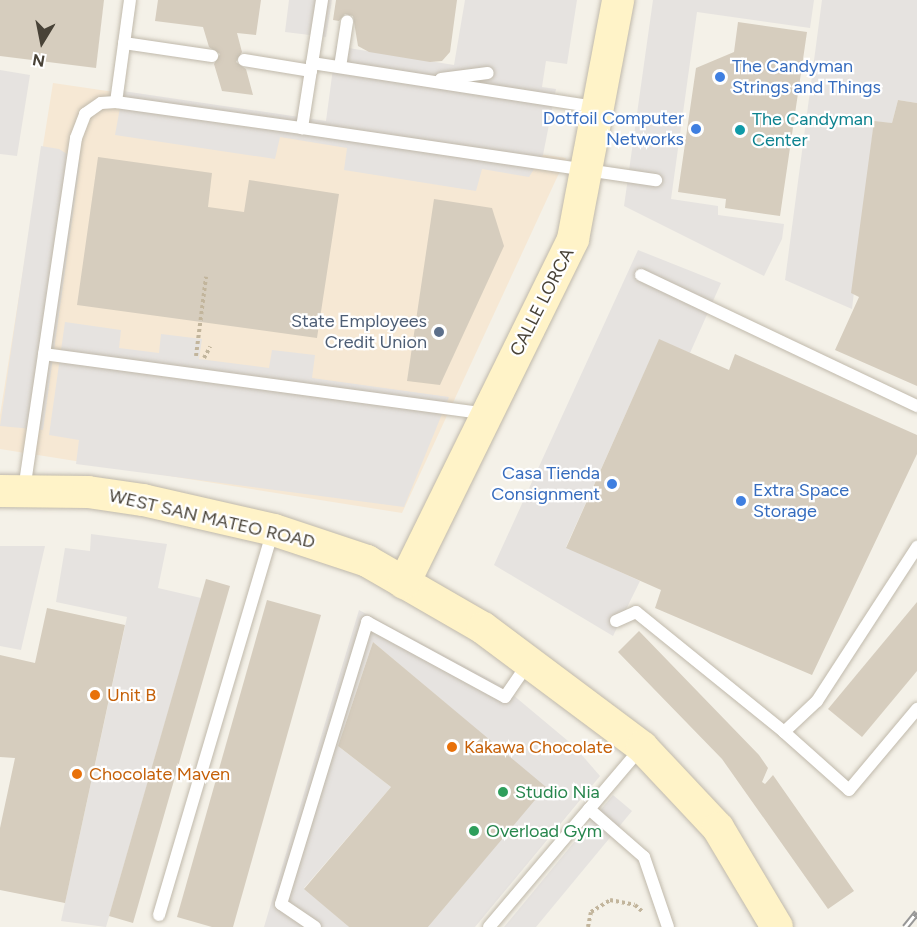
<!DOCTYPE html>
<html>
<head>
<meta charset="utf-8">
<style>
	body { margin:0 }
	#map { position:relative; width:917px; height:927px; overflow:hidden; background:#f4f1e8; font-family:Figtree,sans-serif }
	div>[style] { position:absolute }
	.commercial>* { inset:0; background:#f6e8d4 }
	.parking>* { inset:0; background:#e6e3e0 }
	.building>* { inset:0; background:#d6cdbe }
	.path>* { height:4px; margin-top:-2px; transform-origin:0; background:repeating-linear-gradient(90deg,#c2b59c 0 3px,transparent 0 6px) }
	.roads { filter:drop-shadow(0 0 2px #c0b9ab) drop-shadow(0 0 2px #c0b9ab) }
	.lane>* { height:12px; margin:-6px; padding:0 6px; transform-origin:6px; border-radius:6px; background:#fff }
	.secondary>* { height:32px; margin:-16px; padding:0 16px; transform-origin:16px; border-radius:16px; background:#fff3c8 }
	.rail>* { height:7px; margin-top:-3.5px; transform-origin:0; background:repeating-linear-gradient(90deg,#fff 0 14px,#979797 0 28px); box-sizing:border-box; border-block:2px solid #979797 }
	.dots>* { width:16px; height:16px; translate:-50% -50%; box-sizing:border-box; border:3px solid #fff; border-radius:50% }
	span { translate:-50% -50%; white-space:nowrap; text-align:center; line-height:1.15; -webkit-text-stroke:4.5px #fff; paint-order:stroke }
	.shop-label { font-size:18px; color:#366cbe }
	.left { translate:0 -50%; text-align:left }
	.right { translate:-100% -50%; text-align:right }
	.culture-label { font-size:18px; color:#0d838f }
	.street-label { font-size:18px; color:#484237 }
	.service-label { font-size:18px; color:#4e5e75 }
	.food-label { font-size:18px; color:#c56008 }
	.leisure-label { font-size:18px; color:#27864d }
	.north { position:absolute; left:12px; top:12px; width:60px; height:60px; -webkit-text-stroke:4px #fff; paint-order:stroke; rotate:190deg; font-size:16px; font-weight:700; line-height:24px; text-align:center; color:#484237 }
	.north::after { content:''; display:block; margin:auto; width:21px; height:27px; background:#484237; clip-path:polygon(50% 0,100% 100%,50% 72%,0 100%) }
</style>
</head>
<body>
<div id="map">
	<div class="commercial">
		<div style="clip-path:polygon(53px 83px,566px 158px,402px 513px,0 449px,0 415px)"></div>
	</div>
	<div class="parking">
		<div style="clip-path:polygon(289px 0,332px 0,326px 37px,285px 32px)"></div>
		<div style="clip-path:polygon(465px 0,577px 0,567px 64px,546px 61px,542px 87px,556px 89px,543px 155px,529px 177px,482px 169px,476px 191px,344px 170px,347px 148px,280px 137px,275px 159px,115px 135px,123px 91px,326px 121px,336px 46px,454px 65px)"></div>
		<div style="clip-path:polygon(653px 0,814px 0,810px 28px,697px 12px,671px 199px,718px 206px,718px 215px,784px 224px,782px 239px,764px 276px,624px 206px)"></div>
		<div style="clip-path:polygon(822px 0,917px 0,917px 103px,898px 100px,892px 123px,874px 122px,852px 309px,785px 280px)"></div>
		<div style="clip-path:polygon(0 70px,30px 75px,17px 156px,0 154px)"></div>
		<div style="clip-path:polygon(41px 146px,59px 149px,80px 162px,43px 430px,0 426px)"></div>
		<div style="clip-path:polygon(638px 250px,721px 283px,690px 353px,659px 340px,566px 547px,640px 581px,613px 636px,494px 565px)"></div>
		<div style="clip-path:polygon(65px 322px,121px 330px,119px 348px,159px 353px,161px 334px,202px 339px,199px 359px,269px 368px,272px 350px,315px 355px,312px 378px,449px 397px,404px 507px,76px 464px,79px 440px,49px 435px)"></div>
		<div style="clip-path:polygon(91px 534px,167px 544px,158px 588px,201px 598px,106px 927px,61px 921px,127px 617px,56px 602px,65px 548px,90px 551px)"></div>
		<div style="clip-path:polygon(0 546px,45px 546px,21px 650px,0 646px)"></div>
		<div style="clip-path:polygon(359px 610px,501px 685px,574px 746px,600px 776px,475px 927px,428px 927px,545px 787px,373px 642px,338px 746px,391px 787px,304px 888px,349px 927px,264px 927px)"></div>
		<div style="clip-path:polygon(613px 795px,632px 811px,536px 927px,504px 927px)"></div>
	</div>
	<div class="building">
		<div style="clip-path:polygon(0 0,104px 0,96px 68px,0 56px)"></div>
		<div style="clip-path:polygon(158px 0,261px 0,256px 35px,237px 33px,242px 52px,236px 62px,246px 69px,253px 95px,222px 91px,214px 64px,220px 54px,209px 47px,203px 27px,155px 21px)"></div>
		<div style="clip-path:polygon(336px 0,457px 0,450px 52px,442px 61px,430px 62px,369px 52px,358px 46px,353px 16px,345px 14px,339px 21px,333px 20px)"></div>
		<div style="clip-path:polygon(738px 22px,807px 32px,780px 216px,725px 208px,726px 199px,678px 192px,696px 68px,734px 52px)"></div>
		<div style="clip-path:polygon(898px 100px,917px 103px,917px 386px,835px 350px,859px 297px,851px 293px,874px 121px,892px 123px)"></div>
		<div style="clip-path:polygon(98px 157px,212px 173px,208px 207px,244px 212px,249px 180px,339px 194px,317px 338px,77px 305px)"></div>
		<div style="clip-path:polygon(434px 199px,492px 208px,504px 246px,440px 385px,407px 381px)"></div>
		<div style="clip-path:polygon(659px 339px,729px 370px,735px 354px,917px 435px,917px 454px,812px 675px,655px 608px,661px 590px,566px 548px)"></div>
		<div style="clip-path:polygon(206px 579px,230px 586px,133px 923px,109px 916px)"></div>
		<div style="clip-path:polygon(267px 600px,321px 615px,233px 927px,212px 927px,177px 917px)"></div>
		<div style="clip-path:polygon(917px 602px,917px 671px,862px 737px,828px 709px)"></div>
		<div style="clip-path:polygon(47px 608px,125px 625px,65px 903px,0 890px,0 828px,15px 758px,0 757px,0 655px,35px 663px)"></div>
		<div style="clip-path:polygon(639px 631px,759px 755px,768px 768px,762px 782px,765px 784px,773px 775px,854px 891px,828px 909px,722px 759px,618px 652px)"></div>
		<div style="clip-path:polygon(373px 642px,546px 787px,428px 927px,349px 927px,304px 889px,391px 787px,338px 746px)"></div>
	</div>
	<div class="path">
		<div style="left:196px;top:356px;width:80px;rotate:-82.8deg"></div>
		<div style="left:204px;top:358px;width:13px;rotate:-61deg"></div>
		<div style="left:588px;top:927px;width:15px;rotate:-79deg"></div>
		<div style="left:591px;top:912px;width:22px;rotate:-32deg"></div>
		<div style="left:610px;top:900px;width:25px;rotate:11deg"></div>
		<div style="left:635px;top:905px;width:9px;rotate:41deg"></div>
	</div>
	<div class="roads">
		<div class="lane">
			<div style="left:130px;top:0;width:103px;rotate:97.8deg"></div>
			<div style="left:116px;top:102px;width:188px;rotate:8deg"></div>
			<div style="left:322px;top:0;width:130px;rotate:98.9deg"></div>
			<div style="left:302px;top:128px;width:358px;rotate:8.4deg"></div>
			<div style="left:124px;top:43px;width:89px;rotate:8.4deg"></div>
			<div style="left:244px;top:60px;width:68px;rotate:9.3deg"></div>
			<div style="left:312px;top:63px;width:288px;rotate:8.8deg"></div>
			<div style="left:340px;top:67px;width:46px;rotate:-81.2deg"></div>
			<div style="left:441px;top:79px;width:47px;rotate:-7.3deg"></div>
			<div style="left:641px;top:275px;width:306px;rotate:25.4deg"></div>
			<div style="left:44px;top:354px;width:445px;rotate:7.7deg"></div>
			<div style="left:24px;top:490px;width:356px;rotate:-81.6deg"></div>
			<div style="left:76px;top:138px;width:26px;rotate:-69deg"></div>
			<div style="left:85px;top:114px;width:19px;rotate:-35deg"></div>
			<div style="left:101px;top:103px;width:15px;rotate:-4deg"></div>
			<div style="left:616px;top:621px;width:22px;rotate:-24deg"></div>
			<div style="left:636px;top:612px;width:191px;rotate:39deg"></div>
			<div style="left:784px;top:732px;width:45px;rotate:-43.2deg"></div>
			<div style="left:817px;top:701px;width:184px;rotate:-57deg"></div>
			<div style="left:784px;top:732px;width:87px;rotate:41.7deg"></div>
			<div style="left:849px;top:790px;width:106px;rotate:-50deg"></div>
			<div style="left:589px;top:809px;width:73px;rotate:41.1deg"></div>
			<div style="left:644px;top:857px;width:74px;rotate:71.1deg"></div>
			<div style="left:159px;top:915px;width:401px;rotate:-73.5deg"></div>
			<div style="left:315px;top:927px;width:41px;rotate:-145.9deg"></div>
			<div style="left:281px;top:904px;width:295px;rotate:-73deg"></div>
			<div style="left:367px;top:622px;width:157px;rotate:28.5deg"></div>
			<div style="left:505px;top:697px;width:42px;rotate:-55.6deg"></div>
			<div style="left:489px;top:927px;width:235px;rotate:-49.7deg"></div>
		</div>
		<div class="secondary">
			<div style="left:0;top:491px;width:88px;rotate:0.7deg"></div>
			<div style="left:88px;top:492px;width:56px;rotate:8.3deg"></div>
			<div style="left:143px;top:500px;width:134px;rotate:12.9deg"></div>
			<div style="left:274px;top:530px;width:98px;rotate:18.4deg"></div>
			<div style="left:367px;top:561px;width:134px;rotate:30deg"></div>
			<div style="left:483px;top:628px;width:199px;rotate:36.8deg"></div>
			<div style="left:642px;top:747px;width:111px;rotate:46.8deg"></div>
			<div style="left:718px;top:828px;width:115px;rotate:59.2deg"></div>
			<div style="left:404px;top:583px;width:383px;rotate:-63.8deg"></div>
			<div style="left:573px;top:239px;width:243px;rotate:-79.3deg"></div>
		</div>
	</div>
	<div class="rail">
		<div style="left:905px;top:927px;width:19px;rotate:-51deg"></div>
	</div>
	<div class="dots">
		<div style="left:720px;top:77px;background:#3f7fe0"></div>
		<div style="left:696px;top:129px;background:#3f7fe0"></div>
		<div style="left:740px;top:130px;background:#0f9aa8"></div>
		<div style="left:439px;top:332px;background:#5c6f8a"></div>
		<div style="left:612px;top:484px;background:#3f7fe0"></div>
		<div style="left:741px;top:501px;background:#3f7fe0"></div>
		<div style="left:95px;top:695px;background:#e8710a"></div>
		<div style="left:452px;top:747px;background:#e8710a"></div>
		<div style="left:77px;top:774px;background:#e8710a"></div>
		<div style="left:503px;top:792px;background:#2e9e5b"></div>
		<div style="left:474px;top:831px;background:#2e9e5b"></div>
	</div>
	<div class="shop-label">
		<span class="left" style="left:732px;top:77px">The Candyman<br>Strings and Things</span>
		<span class="right" style="left:684px;top:129px">Dotfoil Computer<br>Networks</span>
		<span class="right" style="left:600px;top:484px">Casa Tienda<br>Consignment</span>
		<span class="left" style="left:753px;top:501px">Extra Space<br>Storage</span>
	</div>
	<div class="culture-label">
		<span class="left" style="left:752px;top:130px">The Candyman<br>Center</span>
	</div>
	<div class="street-label">
		<span style="left:542px;top:302px;rotate:-63deg">CALLE LORCA</span>
		<span style="left:212px;top:519px;rotate:13deg">WEST SAN MATEO ROAD</span>
	</div>
	<div class="service-label">
		<span class="right" style="left:427px;top:332px">State Employees<br>Credit Union</span>
	</div>
	<div class="food-label">
		<span class="left" style="left:107px;top:695px">Unit B</span>
		<span class="left" style="left:464px;top:747px">Kakawa Chocolate</span>
		<span class="left" style="left:89px;top:774px">Chocolate Maven</span>
	</div>
	<div class="leisure-label">
		<span class="left" style="left:515px;top:792px">Studio Nia</span>
		<span class="left" style="left:486px;top:831px">Overload Gym</span>
	</div>
	<div class="north">N</div>
</div>
</body>
</html>
